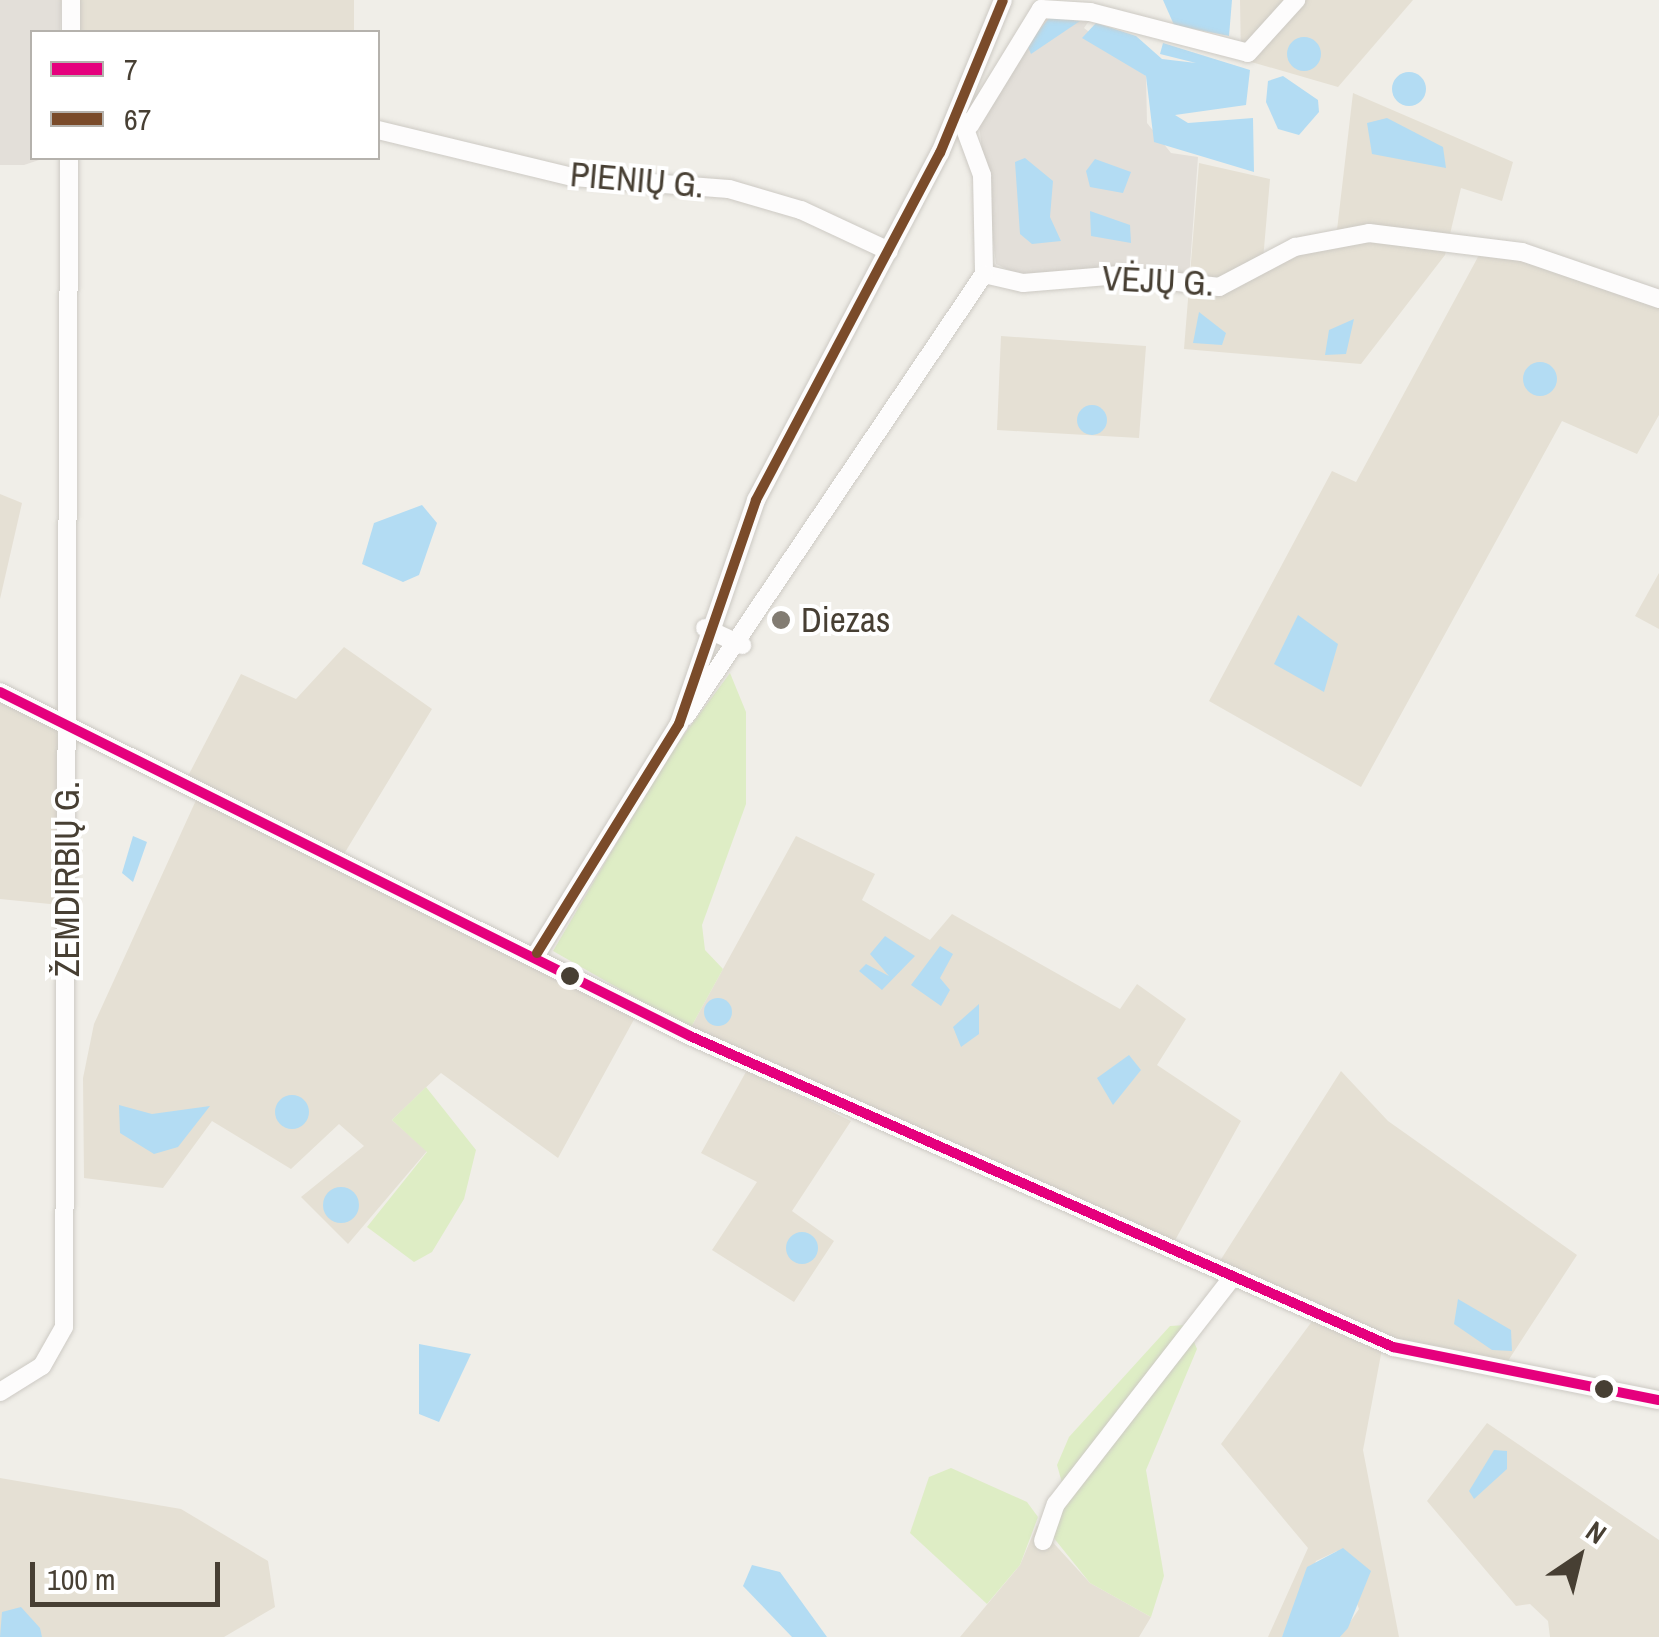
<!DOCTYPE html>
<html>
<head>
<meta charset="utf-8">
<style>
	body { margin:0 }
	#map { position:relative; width:1659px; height:1637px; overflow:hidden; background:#f0eee8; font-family:"Archivo Narrow",sans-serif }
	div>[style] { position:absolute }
	.residential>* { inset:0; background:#e5e0d4 }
	.industrial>* { inset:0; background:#e3dfd9 }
	.green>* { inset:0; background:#deedc5 }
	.water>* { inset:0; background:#b3dcf3 }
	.round { border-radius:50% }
	.roads { filter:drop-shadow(0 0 2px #cdcac4) drop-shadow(0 0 2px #cdcac4) }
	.minor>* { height:18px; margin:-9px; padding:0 9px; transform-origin:9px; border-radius:9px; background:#fdfcfc }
	.bus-1>* { height:10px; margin:-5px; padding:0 5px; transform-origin:5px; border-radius:5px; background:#e5007d }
	.bus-2>* { height:10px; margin:-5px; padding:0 5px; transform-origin:5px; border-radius:5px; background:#7a4b2a }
	.dots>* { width:28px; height:28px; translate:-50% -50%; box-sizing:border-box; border:5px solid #fff; border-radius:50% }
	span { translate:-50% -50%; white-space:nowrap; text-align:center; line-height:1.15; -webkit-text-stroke:8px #fff; paint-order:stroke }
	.street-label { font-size:35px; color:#473f33 }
	.poi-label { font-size:35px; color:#473f33 }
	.left { translate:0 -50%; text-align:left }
	.legend { position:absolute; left:30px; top:30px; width:350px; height:130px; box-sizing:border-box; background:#fff; border:2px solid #b5b2ad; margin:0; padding:12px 18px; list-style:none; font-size:30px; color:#473f33 }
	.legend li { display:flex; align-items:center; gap:20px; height:50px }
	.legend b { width:50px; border:2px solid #b5b2ad }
	.north { position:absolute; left:1529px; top:1507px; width:100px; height:100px; -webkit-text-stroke:8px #fff; paint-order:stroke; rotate:35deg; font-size:28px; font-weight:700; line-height:40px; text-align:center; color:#473f33 }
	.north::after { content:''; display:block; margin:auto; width:35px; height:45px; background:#473f33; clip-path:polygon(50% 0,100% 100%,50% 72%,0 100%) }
	.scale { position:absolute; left:30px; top:1562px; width:190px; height:45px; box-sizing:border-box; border:5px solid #473f33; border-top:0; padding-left:12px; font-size:30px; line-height:35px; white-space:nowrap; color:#473f33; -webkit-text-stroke:8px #fff; paint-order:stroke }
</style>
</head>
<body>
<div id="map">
	<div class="residential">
		<div style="clip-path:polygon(79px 0,354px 0,354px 32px,79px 32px)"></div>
		<div style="clip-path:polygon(1240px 0,1413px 0,1338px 87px,1241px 59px)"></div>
		<div style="clip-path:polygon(1353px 93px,1513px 162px,1502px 201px,1461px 188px,1445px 255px,1361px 364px,1184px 349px,1199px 163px,1270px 179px,1263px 260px,1337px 230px)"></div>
		<div style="clip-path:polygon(1485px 244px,1659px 293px,1659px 415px,1637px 454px,1562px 421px,1361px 787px,1209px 701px,1332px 471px,1356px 482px)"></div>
		<div style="clip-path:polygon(1001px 336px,1146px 346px,1139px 438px,997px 430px)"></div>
		<div style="clip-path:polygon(0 494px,22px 503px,0 599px)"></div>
		<div style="clip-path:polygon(1659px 573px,1659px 629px,1635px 616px)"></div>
		<div style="clip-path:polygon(344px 647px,432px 709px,344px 854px,188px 776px,241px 674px,296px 699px)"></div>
		<div style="clip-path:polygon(0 701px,62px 731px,60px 905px,0 899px)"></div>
		<div style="clip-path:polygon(197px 798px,637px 1014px,558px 1158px,441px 1073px,392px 1120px,427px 1151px,348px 1244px,301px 1197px,364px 1146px,339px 1124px,291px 1169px,212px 1121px,163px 1188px,84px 1178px,83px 1078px,94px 1024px)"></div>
		<div style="clip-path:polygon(796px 836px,875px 874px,862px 900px,930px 940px,952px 914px,1120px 1009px,1137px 984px,1186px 1019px,1157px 1065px,1241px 1121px,1173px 1244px,690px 1029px)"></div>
		<div style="clip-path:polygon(747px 1070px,851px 1121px,792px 1211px,834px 1241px,794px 1302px,712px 1250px,757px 1182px,701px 1153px)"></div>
		<div style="clip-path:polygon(1341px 1071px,1388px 1121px,1577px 1255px,1504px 1367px,1380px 1335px,1218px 1264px)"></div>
		<div style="clip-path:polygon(1313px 1320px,1382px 1349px,1363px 1450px,1399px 1637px,1340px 1637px,1359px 1609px,1337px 1551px,1316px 1561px,1282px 1637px,1268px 1637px,1308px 1548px,1221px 1444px)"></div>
		<div style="clip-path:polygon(1487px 1423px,1659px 1540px,1659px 1637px,1550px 1637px,1548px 1621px,1530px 1604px,1516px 1606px,1427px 1501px)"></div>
		<div style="clip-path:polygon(0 1478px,181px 1509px,268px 1561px,275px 1607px,224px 1637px,0 1637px)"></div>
		<div style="clip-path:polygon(1037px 1525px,1090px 1583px,1151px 1617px,1139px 1637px,960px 1637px,1020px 1565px)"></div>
	</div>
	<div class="industrial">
		<div style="clip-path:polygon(0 0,61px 0,60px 32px,32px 32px,32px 158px,45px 158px,24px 165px,0 165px)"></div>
		<div style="clip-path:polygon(1045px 16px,1091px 18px,1084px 28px,1146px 76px,1147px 123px,1171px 153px,1198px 157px,1189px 279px,1024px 277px,996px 264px,979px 125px)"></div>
	</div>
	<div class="green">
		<div style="clip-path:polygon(730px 673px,746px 712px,746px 804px,702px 925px,705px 950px,723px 969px,690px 1029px,553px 951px,666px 759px)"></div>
		<div style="clip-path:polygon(426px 1087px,476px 1150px,464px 1199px,432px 1252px,414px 1262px,367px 1227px,427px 1152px,392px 1120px)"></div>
		<div style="clip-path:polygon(1187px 1325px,1197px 1349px,1146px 1470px,1164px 1576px,1151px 1617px,1090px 1583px,1053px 1537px,1066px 1497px,1057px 1465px,1069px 1437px,1170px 1326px)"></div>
		<div style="clip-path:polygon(951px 1468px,1027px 1502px,1038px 1517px,1020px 1565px,987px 1604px,910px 1533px,929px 1477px)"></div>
	</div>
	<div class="water">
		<div style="clip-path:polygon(1163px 0,1232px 0,1229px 36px,1174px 25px)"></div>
		<div style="clip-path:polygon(1050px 17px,1080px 21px,1031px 54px,1027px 45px)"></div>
		<div style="clip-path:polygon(1096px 23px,1136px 36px,1162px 59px,1196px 63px,1160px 54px,1163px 43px,1250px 70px,1246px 105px,1175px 115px,1188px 123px,1253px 118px,1254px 172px,1154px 142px,1146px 76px,1082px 38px)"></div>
		<div class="round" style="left:1287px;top:37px;width:34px;height:34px"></div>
		<div class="round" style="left:1392px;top:72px;width:34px;height:34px"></div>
		<div style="clip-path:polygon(1283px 76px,1318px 100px,1319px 112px,1299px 135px,1278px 129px,1266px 102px,1268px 81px)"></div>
		<div style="clip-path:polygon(1387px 118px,1443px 147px,1446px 168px,1372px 154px,1367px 123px)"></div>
		<div style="clip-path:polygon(1025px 158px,1053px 181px,1050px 217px,1061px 241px,1032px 244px,1020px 234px,1015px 162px)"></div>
		<div style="clip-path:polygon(1095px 159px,1131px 172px,1123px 193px,1090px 187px,1086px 171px)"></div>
		<div style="clip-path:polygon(1090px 211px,1130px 225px,1131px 243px,1091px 236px)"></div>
		<div style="clip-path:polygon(1199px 312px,1226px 333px,1222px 345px,1193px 343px)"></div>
		<div style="clip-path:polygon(1354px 319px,1346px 354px,1325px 355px,1329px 330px)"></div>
		<div class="round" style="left:1523px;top:362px;width:34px;height:34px"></div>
		<div class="round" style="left:1077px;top:405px;width:30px;height:30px"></div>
		<div style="clip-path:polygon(422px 505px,437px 523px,419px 575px,403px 582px,362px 564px,374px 523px)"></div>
		<div style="clip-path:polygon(1298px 615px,1338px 644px,1324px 692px,1274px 664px)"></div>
		<div style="clip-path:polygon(133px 836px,147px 842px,133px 882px,122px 873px)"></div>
		<div style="clip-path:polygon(885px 936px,915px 956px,882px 990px,859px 971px,866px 964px,889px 976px,870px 954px)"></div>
		<div style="clip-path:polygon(940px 946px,953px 954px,940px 978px,950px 990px,941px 1006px,911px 985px)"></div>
		<div class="round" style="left:704px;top:998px;width:28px;height:28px"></div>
		<div style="clip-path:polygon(979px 1004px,979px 1034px,961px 1047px,953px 1027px)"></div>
		<div style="clip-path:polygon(1129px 1055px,1141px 1070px,1113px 1105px,1097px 1078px)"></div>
		<div class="round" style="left:275px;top:1095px;width:34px;height:34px"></div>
		<div style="clip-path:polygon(119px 1105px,152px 1114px,210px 1106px,178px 1147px,154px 1154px,120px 1133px)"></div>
		<div class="round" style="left:323px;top:1187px;width:36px;height:36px"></div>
		<div class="round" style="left:786px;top:1232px;width:32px;height:32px"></div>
		<div style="clip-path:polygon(1458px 1299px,1511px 1330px,1512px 1351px,1492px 1350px,1454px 1324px)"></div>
		<div style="clip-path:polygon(419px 1344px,471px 1354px,439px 1422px,419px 1414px)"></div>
		<div style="clip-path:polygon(1494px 1450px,1507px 1451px,1507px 1469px,1474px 1499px,1469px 1491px)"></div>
		<div style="clip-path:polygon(1343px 1548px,1371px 1571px,1348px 1628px,1340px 1637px,1282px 1637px,1307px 1567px)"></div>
		<div style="clip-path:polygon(752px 1565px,780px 1572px,827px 1637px,792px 1637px,743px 1586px)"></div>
		<div style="clip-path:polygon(21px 1607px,40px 1628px,42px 1637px,0 1637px,2px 1612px)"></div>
	</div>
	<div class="roads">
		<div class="minor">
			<div style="left:71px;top:32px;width:32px;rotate:-90deg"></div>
			<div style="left:962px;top:121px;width:58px;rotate:69.7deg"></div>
			<div style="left:982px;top:175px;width:99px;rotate:88.8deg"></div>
			<div style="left:970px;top:125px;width:136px;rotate:-58.5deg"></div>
			<div style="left:1041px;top:9px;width:49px;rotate:3.5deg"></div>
			<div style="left:1090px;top:12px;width:163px;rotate:14.5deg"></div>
			<div style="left:1248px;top:53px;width:72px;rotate:-47.8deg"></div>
			<div style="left:378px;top:130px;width:201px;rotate:13.6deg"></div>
			<div style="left:573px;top:177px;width:156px;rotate:4.4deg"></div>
			<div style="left:729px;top:189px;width:75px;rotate:16.3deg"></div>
			<div style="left:801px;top:210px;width:97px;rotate:25deg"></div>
			<div style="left:984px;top:274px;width:40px;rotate:13deg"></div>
			<div style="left:1023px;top:283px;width:97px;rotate:-4.7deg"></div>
			<div style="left:1120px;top:275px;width:100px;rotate:6.9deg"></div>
			<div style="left:1219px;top:287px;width:86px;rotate:-27.8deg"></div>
			<div style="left:1295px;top:247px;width:75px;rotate:-10.7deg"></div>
			<div style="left:1369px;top:233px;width:154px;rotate:7.1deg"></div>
			<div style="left:1522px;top:252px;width:145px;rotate:18.9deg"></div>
			<div style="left:705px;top:628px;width:41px;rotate:24.7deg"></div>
			<div style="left:0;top:692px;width:771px;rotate:26.5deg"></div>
			<div style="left:690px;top:1036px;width:769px;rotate:23.86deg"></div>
			<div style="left:1393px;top:1347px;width:271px;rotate:11.3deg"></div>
			<div style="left:685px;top:717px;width:534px;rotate:-55.98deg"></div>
			<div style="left:537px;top:953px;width:269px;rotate:-58.2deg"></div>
			<div style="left:679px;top:724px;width:237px;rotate:-71deg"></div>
			<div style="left:756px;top:500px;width:393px;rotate:-62.1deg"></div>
			<div style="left:940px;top:153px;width:165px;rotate:-67.6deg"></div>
			<div style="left:0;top:1392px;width:49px;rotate:-31.8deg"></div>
			<div style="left:42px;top:1366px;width:45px;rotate:-60.6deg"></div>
			<div style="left:64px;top:1327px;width:1169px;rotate:-89.75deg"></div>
			<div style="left:1043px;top:1541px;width:39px;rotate:-71deg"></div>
			<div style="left:1056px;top:1504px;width:286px;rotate:-52.1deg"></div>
		</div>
	</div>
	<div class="bus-1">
		<div style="left:0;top:692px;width:771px;rotate:26.5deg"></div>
		<div style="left:690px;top:1036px;width:769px;rotate:23.86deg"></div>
		<div style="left:1393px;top:1347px;width:271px;rotate:11.3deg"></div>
	</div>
	<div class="bus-2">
		<div style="left:537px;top:953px;width:269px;rotate:-58.2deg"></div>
		<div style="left:679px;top:724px;width:237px;rotate:-71deg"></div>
		<div style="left:756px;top:500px;width:393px;rotate:-62.1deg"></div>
		<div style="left:940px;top:153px;width:165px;rotate:-67.6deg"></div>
	</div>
	<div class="dots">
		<div style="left:781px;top:620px;background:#827c72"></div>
		<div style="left:570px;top:976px;background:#473f33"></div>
		<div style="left:1604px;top:1389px;background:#473f33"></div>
	</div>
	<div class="street-label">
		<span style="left:637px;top:180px;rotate:5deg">PIENIŲ G.</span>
		<span style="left:1158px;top:281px;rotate:3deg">VĖJŲ G.</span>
		<span style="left:67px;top:879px;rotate:-90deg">ŽEMDIRBIŲ G.</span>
	</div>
	<div class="poi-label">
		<span class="left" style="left:801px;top:620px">Diezas</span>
	</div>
	<ul class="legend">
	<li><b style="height:12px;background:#e5007d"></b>7</li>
	<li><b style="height:12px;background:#7a4b2a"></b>67</li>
	</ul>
	<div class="north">N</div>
	<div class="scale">100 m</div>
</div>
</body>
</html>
